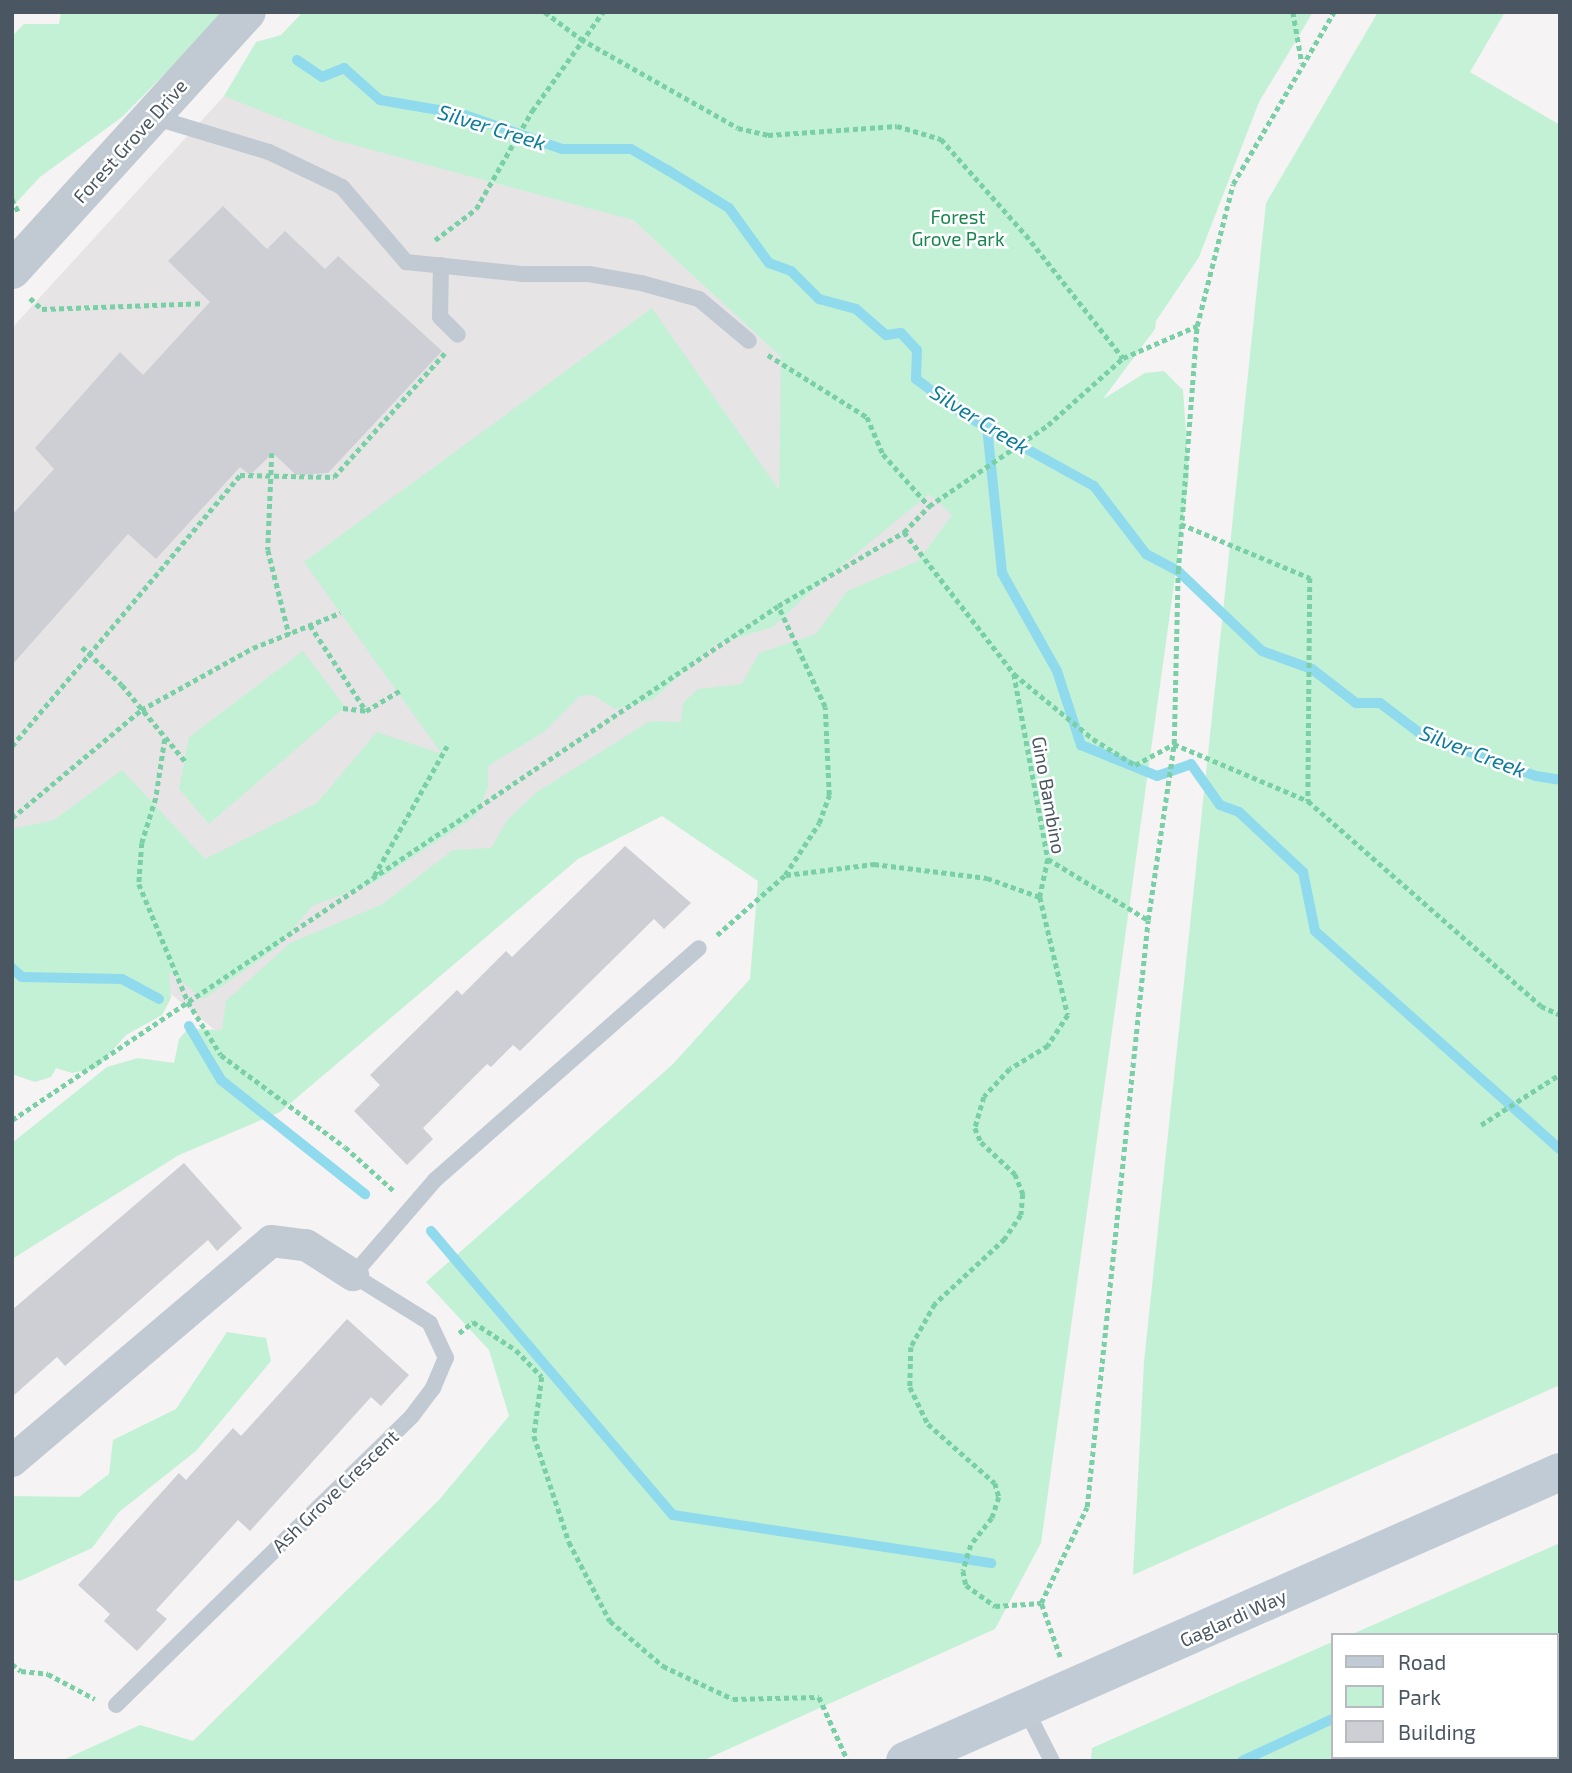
<!DOCTYPE html>
<html>
<head>
<meta charset="utf-8">
<style>
	body { margin:0 }
	#map { position:relative; width:1572px; height:1773px; overflow:hidden; background:#f5f3f3; font-family:"Exo 2",sans-serif }
	div>[style] { position:absolute }
	.education>* { inset:0; background:#e6e4e5 }
	.green>* { inset:0; background:#c3f1d5 }
	.stream>* { height:10px; margin:-5px; padding:0 5px; transform-origin:5px; border-radius:5px; background:#90daee }
	.building>* { inset:0; background:#cdcfd5 }
	.path>* { height:4.5px; margin-top:-2.25px; transform-origin:0; background:repeating-linear-gradient(90deg,#7ad0a6 0 5px,transparent 0 8.5px) }
	.service>* { height:16px; margin:-8px; padding:0 8px; transform-origin:8px; border-radius:8px; background:#c1cad2 }
	.minor>* { height:32px; margin:-16px; padding:0 16px; transform-origin:16px; border-radius:16px; background:#c1cad2 }
	.tertiary>* { height:38px; margin:-19px; padding:0 19px; transform-origin:19px; border-radius:19px; background:#c1cad2 }
	.secondary>* { height:38px; margin:-19px; padding:0 19px; transform-origin:19px; border-radius:19px; background:#c1cbd6 }
	span { translate:-50% -50%; white-space:nowrap; text-align:center; line-height:1.15; -webkit-text-stroke:5px #fff; paint-order:stroke }
	.street-label { font-size:19px; color:#4a5661 }
	.park-label { font-size:19px; color:#17864f }
	.water-label { font-size:21px; color:#0c7c9b; font-style:italic }
	.frame { position:absolute; inset:0; border:14px solid #4a5661; pointer-events:none }
	.legend { position:absolute; left:1331px; top:1633px; width:228px; height:126px; box-sizing:border-box; background:#fff; border:2px solid #b7bbc0; margin:0; padding:9px 12px; list-style:none; font-size:21px; color:#4a5661 }
	.legend li { display:flex; align-items:center; gap:14px; height:35px }
	.legend b { width:35px; border:2px solid #b7bbc0 }
</style>
</head>
<body>
<div id="map">
	<div class="education">
		<div style="clip-path:polygon(224px 96px,633px 220px,998px 557px,232px 1044px,12px 864px,12px 328px)"></div>
	</div>
	<div class="green">
		<div style="clip-path:polygon(61px 12px,226px 12px,122px 117px,40px 177px,12px 207px,12px 36px,24px 24px,59px 24px)"></div>
		<div style="clip-path:polygon(303px 12px,1313px 12px,1259px 102px,1199px 257px,1156px 321px,1155px 329px,1103px 399px,1145px 373px,1164px 371px,1183px 390px,1189px 476px,1041px 1543px,995px 1629px,702px 1761px,61px 1761px,140px 1725px,193px 1741px,439px 1500px,509px 1416px,489px 1350px,426px 1282px,672px 1065px,750px 979px,758px 881px,662px 816px,578px 859px,280px 1112px,179px 1155px,12px 1259px,12px 1143px,107px 1067px,138px 1058px,174px 1063px,179px 1039px,188px 1029px,222px 1030px,226px 1001px,290px 943px,381px 905px,453px 850px,491px 848px,508px 819px,537px 792px,650px 721px,681px 722px,683px 703px,698px 689px,742px 684px,759px 653px,816px 634px,847px 591px,918px 561px,952px 515px,929px 494px,819px 584px,773px 627px,715px 644px,652px 700px,615px 709px,593px 695px,580px 696px,545px 731px,488px 766px,488px 786px,477px 815px,375px 882px,312px 906px,277px 948px,203px 999px,169px 971px,171px 998px,162px 1015px,126px 1035px,97px 1068px,72px 1073px,56px 1068px,51px 1077px,35px 1082px,12px 1074px,12px 829px,54px 820px,122px 770px,205px 859px,317px 803px,377px 732px,442px 754px,304px 562px,652px 308px,779px 490px,781px 357px,633px 220px,335px 140px,224px 96px,256px 42px,281px 35px)"></div>
		<div style="clip-path:polygon(1378px 12px,1505px 12px,1470px 72px,1560px 125px,1560px 1385px,1133px 1575px,1144px 1362px,1266px 203px)"></div>
		<div style="clip-path:polygon(303px 651px,345px 707px,209px 824px,179px 789px,189px 737px)"></div>
		<div style="clip-path:polygon(227px 1332px,266px 1338px,271px 1361px,196px 1451px,119px 1512px,92px 1548px,20px 1581px,12px 1580px,12px 1496px,79px 1497px,109px 1474px,113px 1440px,176px 1409px)"></div>
		<div style="clip-path:polygon(1560px 1543px,1560px 1761px,1091px 1761px,1092px 1748px,1332px 1642px,1332px 1757px,1556px 1757px,1556px 1635px,1350px 1635px)"></div>
	</div>
	<div class="stream">
		<div style="left:297px;top:60px;width:30px;rotate:34deg"></div>
		<div style="left:322px;top:77px;width:24px;rotate:-22deg"></div>
		<div style="left:344px;top:68px;width:48px;rotate:41.6deg"></div>
		<div style="left:380px;top:100px;width:83px;rotate:9.7deg"></div>
		<div style="left:462px;top:114px;width:106px;rotate:19.3deg"></div>
		<div style="left:562px;top:149px;width:69px"></div>
		<div style="left:631px;top:149px;width:44px;rotate:30.1deg"></div>
		<div style="left:669px;top:171px;width:70px;rotate:31.7deg"></div>
		<div style="left:729px;top:208px;width:68px;rotate:54deg"></div>
		<div style="left:769px;top:263px;width:23px;rotate:20deg"></div>
		<div style="left:791px;top:271px;width:40px;rotate:45deg"></div>
		<div style="left:819px;top:299px;width:38px;rotate:15deg"></div>
		<div style="left:856px;top:309px;width:40px;rotate:41deg"></div>
		<div style="left:886px;top:335px;width:15px;rotate:-8deg"></div>
		<div style="left:901px;top:333px;width:23px;rotate:47deg"></div>
		<div style="left:917px;top:350px;width:29px;rotate:92deg"></div>
		<div style="left:916px;top:379px;width:59px;rotate:36.7deg"></div>
		<div style="left:963px;top:414px;width:149px;rotate:28.8deg"></div>
		<div style="left:1094px;top:486px;width:86px;rotate:52.6deg"></div>
		<div style="left:1146px;top:554px;width:36px;rotate:28deg"></div>
		<div style="left:1178px;top:571px;width:116px;rotate:43.6deg"></div>
		<div style="left:1262px;top:651px;width:53px;rotate:19.8deg"></div>
		<div style="left:1312px;top:669px;width:56px;rotate:37.7deg"></div>
		<div style="left:1356px;top:703px;width:24px"></div>
		<div style="left:1380px;top:703px;width:51px;rotate:37.1deg"></div>
		<div style="left:1421px;top:734px;width:122px;rotate:20.1deg"></div>
		<div style="left:1536px;top:776px;width:24px;rotate:9deg"></div>
		<div style="left:987px;top:427px;width:147px;rotate:84.1deg"></div>
		<div style="left:1002px;top:573px;width:112px;rotate:60.7deg"></div>
		<div style="left:1057px;top:671px;width:78px;rotate:72deg"></div>
		<div style="left:1081px;top:745px;width:82px;rotate:22.2deg"></div>
		<div style="left:1157px;top:776px;width:36px;rotate:-19deg"></div>
		<div style="left:1191px;top:764px;width:50px;rotate:54.7deg"></div>
		<div style="left:1220px;top:805px;width:20px;rotate:20deg"></div>
		<div style="left:1239px;top:812px;width:88px;rotate:43.2deg"></div>
		<div style="left:1303px;top:872px;width:60px;rotate:78.5deg"></div>
		<div style="left:1315px;top:931px;width:328px;rotate:41.7deg"></div>
		<div style="left:12px;top:968px;width:13px;rotate:42deg"></div>
		<div style="left:22px;top:977px;width:100px;rotate:1.1deg"></div>
		<div style="left:122px;top:979px;width:42px;rotate:28.4deg"></div>
		<div style="left:189px;top:1026px;width:63px;rotate:59.3deg"></div>
		<div style="left:221px;top:1080px;width:184px;rotate:38.4deg"></div>
		<div style="left:431px;top:1231px;width:373px;rotate:49.6deg"></div>
		<div style="left:673px;top:1515px;width:322px;rotate:8.6deg"></div>
		<div style="left:1556px;top:1645px;width:4px"></div>
		<div style="left:1242px;top:1761px;width:99px;rotate:-25deg"></div>
	</div>
	<div class="building">
		<div style="clip-path:polygon(223px 206px,267px 249px,285px 231px,325px 269px,338px 256px,442px 351px,328px 473px,296px 475px,273px 453px,250px 475px,240px 467px,156px 559px,128px 534px,12px 665px,12px 515px,54px 469px,35px 448px,120px 352px,143px 375px,210px 302px,168px 261px)"></div>
		<div style="clip-path:polygon(625px 846px,691px 903px,664px 929px,654px 919px,520px 1051px,513px 1045px,491px 1067px,487px 1064px,423px 1128px,433px 1139px,407px 1165px,354px 1111px,380px 1085px,370px 1075px,457px 990px,462px 995px,506px 951px,512px 957px)"></div>
		<div style="clip-path:polygon(184px 1163px,242px 1228px,217px 1251px,208px 1240px,65px 1366px,57px 1357px,12px 1397px,12px 1310px)"></div>
		<div style="clip-path:polygon(347px 1319px,409px 1375px,381px 1406px,371px 1397px,250px 1531px,238px 1520px,156px 1610px,167px 1619px,137px 1651px,104px 1621px,110px 1614px,78px 1585px,179px 1473px,186px 1480px,233px 1428px,241px 1436px)"></div>
	</div>
	<div class="path">
		<div style="left:545px;top:12px;width:45px;rotate:36.9deg"></div>
		<div style="left:581px;top:39px;width:180px;rotate:29.5deg"></div>
		<div style="left:738px;top:128px;width:31px;rotate:13deg"></div>
		<div style="left:768px;top:135px;width:129px;rotate:-4deg"></div>
		<div style="left:897px;top:126px;width:46px;rotate:16.5deg"></div>
		<div style="left:941px;top:139px;width:128px;rotate:48.5deg"></div>
		<div style="left:1026px;top:235px;width:157px;rotate:51.7deg"></div>
		<div style="left:1293px;top:12px;width:52px;rotate:80deg"></div>
		<div style="left:12px;top:199px;width:16px;rotate:63deg"></div>
		<div style="left:435px;top:240px;width:51px;rotate:-37.1deg"></div>
		<div style="left:476px;top:209px;width:113px;rotate:-60.3deg"></div>
		<div style="left:532px;top:111px;width:122px;rotate:-54.4deg"></div>
		<div style="left:30px;top:298px;width:16px;rotate:43deg"></div>
		<div style="left:42px;top:309px;width:160px;rotate:-2.1deg"></div>
		<div style="left:768px;top:355px;width:117px;rotate:32.1deg"></div>
		<div style="left:867px;top:417px;width:40px;rotate:66.6deg"></div>
		<div style="left:883px;top:454px;width:69px;rotate:48.5deg"></div>
		<div style="left:272px;top:453px;width:97px;rotate:92.4deg"></div>
		<div style="left:268px;top:550px;width:87px;rotate:76deg"></div>
		<div style="left:1181px;top:524px;width:140px;rotate:22.7deg"></div>
		<div style="left:1310px;top:578px;width:223px;rotate:90.5deg"></div>
		<div style="left:1308px;top:801px;width:310px;rotate:41.3deg"></div>
		<div style="left:1541px;top:1006px;width:21px;rotate:25deg"></div>
		<div style="left:904px;top:532px;width:180px;rotate:52.2deg"></div>
		<div style="left:1014px;top:674px;width:188px;rotate:79.6deg"></div>
		<div style="left:1048px;top:859px;width:39px;rotate:102deg"></div>
		<div style="left:1040px;top:897px;width:121px;rotate:76.7deg"></div>
		<div style="left:1068px;top:1015px;width:37px;rotate:123deg"></div>
		<div style="left:1048px;top:1046px;width:44px;rotate:148.8deg"></div>
		<div style="left:1010px;top:1069px;width:38px;rotate:133deg"></div>
		<div style="left:984px;top:1097px;width:32px;rotate:106deg"></div>
		<div style="left:975px;top:1128px;width:15px;rotate:67deg"></div>
		<div style="left:981px;top:1142px;width:47px;rotate:43.3deg"></div>
		<div style="left:1015px;top:1174px;width:22px;rotate:68deg"></div>
		<div style="left:1023px;top:1194px;width:21px;rotate:95deg"></div>
		<div style="left:1021px;top:1215px;width:29px;rotate:124deg"></div>
		<div style="left:1005px;top:1239px;width:96px;rotate:137.1deg"></div>
		<div style="left:935px;top:1304px;width:49px;rotate:119.2deg"></div>
		<div style="left:911px;top:1347px;width:40px;rotate:91.4deg"></div>
		<div style="left:910px;top:1387px;width:41px;rotate:64.1deg"></div>
		<div style="left:928px;top:1424px;width:89px;rotate:41.4deg"></div>
		<div style="left:995px;top:1483px;width:15px;rotate:74deg"></div>
		<div style="left:999px;top:1497px;width:22px;rotate:108deg"></div>
		<div style="left:992px;top:1518px;width:34px;rotate:128deg"></div>
		<div style="left:971px;top:1545px;width:27px;rotate:107deg"></div>
		<div style="left:963px;top:1571px;width:14px;rotate:78deg"></div>
		<div style="left:966px;top:1585px;width:36px;rotate:36deg"></div>
		<div style="left:995px;top:1606px;width:46px;rotate:-3.7deg"></div>
		<div style="left:310px;top:625px;width:103px;rotate:56.9deg"></div>
		<div style="left:82px;top:647px;width:55px;rotate:43.5deg"></div>
		<div style="left:122px;top:685px;width:99px;rotate:50.3deg"></div>
		<div style="left:1014px;top:674px;width:102px;rotate:39.4deg"></div>
		<div style="left:1093px;top:739px;width:49px;rotate:31.8deg"></div>
		<div style="left:1135px;top:765px;width:44px;rotate:-28.3deg"></div>
		<div style="left:1174px;top:744px;width:146px;rotate:23deg"></div>
		<div style="left:343px;top:708px;width:23px;rotate:7deg"></div>
		<div style="left:366px;top:711px;width:41px;rotate:-31deg"></div>
		<div style="left:165px;top:739px;width:60px;rotate:98.7deg"></div>
		<div style="left:156px;top:798px;width:47px;rotate:107.3deg"></div>
		<div style="left:142px;top:843px;width:41px;rotate:94.2deg"></div>
		<div style="left:139px;top:884px;width:128px;rotate:67.4deg"></div>
		<div style="left:188px;top:1002px;width:62px;rotate:58.1deg"></div>
		<div style="left:221px;top:1055px;width:154px;rotate:36.6deg"></div>
		<div style="left:345px;top:1147px;width:66px;rotate:41.9deg"></div>
		<div style="left:12px;top:746px;width:354px;rotate:-49.9deg"></div>
		<div style="left:240px;top:475px;width:94px;rotate:1.2deg"></div>
		<div style="left:334px;top:477px;width:166px;rotate:-48.2deg"></div>
		<div style="left:12px;top:818px;width:168px;rotate:-39.9deg"></div>
		<div style="left:141px;top:710px;width:128px;rotate:-29deg"></div>
		<div style="left:253px;top:648px;width:94px;rotate:-21.9deg"></div>
		<div style="left:1048px;top:859px;width:117px;rotate:31.4deg"></div>
		<div style="left:786px;top:875px;width:89px;rotate:-7.1deg"></div>
		<div style="left:874px;top:864px;width:114px;rotate:7.1deg"></div>
		<div style="left:987px;top:878px;width:56px;rotate:19.7deg"></div>
		<div style="left:374px;top:876px;width:149px;rotate:-60.7deg"></div>
		<div style="left:717px;top:935px;width:91px;rotate:-41.4deg"></div>
		<div style="left:785px;top:875px;width:62px;rotate:-56.8deg"></div>
		<div style="left:819px;top:823px;width:30px;rotate:-70deg"></div>
		<div style="left:829px;top:795px;width:88px;rotate:-92.6deg"></div>
		<div style="left:825px;top:707px;width:111px;rotate:-115deg"></div>
		<div style="left:12px;top:1120px;width:922px;rotate:-33.86deg"></div>
		<div style="left:778px;top:606px;width:146px;rotate:-30.4deg"></div>
		<div style="left:904px;top:532px;width:36px;rotate:-46deg"></div>
		<div style="left:929px;top:506px;width:144px;rotate:-34.2deg"></div>
		<div style="left:1048px;top:425px;width:101px;rotate:-41.8deg"></div>
		<div style="left:1123px;top:358px;width:81px;rotate:-23.4deg"></div>
		<div style="left:1197px;top:326px;width:146px;rotate:-75.8deg"></div>
		<div style="left:1233px;top:184px;width:199px;rotate:-59.6deg"></div>
		<div style="left:1481px;top:1125px;width:94px;rotate:-32.8deg"></div>
		<div style="left:459px;top:1333px;width:18px;rotate:-38deg"></div>
		<div style="left:473px;top:1322px;width:51px;rotate:33.1deg"></div>
		<div style="left:516px;top:1350px;width:37px;rotate:46deg"></div>
		<div style="left:542px;top:1377px;width:60px;rotate:97.7deg"></div>
		<div style="left:534px;top:1436px;width:112px;rotate:71.7deg"></div>
		<div style="left:569px;top:1542px;width:89px;rotate:62.6deg"></div>
		<div style="left:610px;top:1621px;width:70px;rotate:40.3deg"></div>
		<div style="left:663px;top:1666px;width:77px;rotate:25.2deg"></div>
		<div style="left:733px;top:1699px;width:86px;rotate:-1.3deg"></div>
		<div style="left:819px;top:1697px;width:70px;rotate:65.6deg"></div>
		<div style="left:1060px;top:1657px;width:57px;rotate:-109.4deg"></div>
		<div style="left:1041px;top:1603px;width:106px;rotate:-64.4deg"></div>
		<div style="left:1087px;top:1507px;width:590px;rotate:-84.07deg"></div>
		<div style="left:1148px;top:920px;width:178px;rotate:-81.6deg"></div>
		<div style="left:1174px;top:744px;width:173px;rotate:-88.7deg"></div>
		<div style="left:1178px;top:571px;width:246px;rotate:-85.6deg"></div>
		<div style="left:12px;top:1664px;width:11px;rotate:38deg"></div>
		<div style="left:21px;top:1671px;width:27px;rotate:6deg"></div>
		<div style="left:48px;top:1674px;width:53px;rotate:28deg"></div>
	</div>
	<div class="service">
		<div style="left:153px;top:117px;width:121px;rotate:16.8deg"></div>
		<div style="left:269px;top:152px;width:81px;rotate:25.6deg"></div>
		<div style="left:342px;top:187px;width:99px;rotate:49.5deg"></div>
		<div style="left:406px;top:262px;width:118px;rotate:5.9deg"></div>
		<div style="left:523px;top:274px;width:66px"></div>
		<div style="left:589px;top:274px;width:53px;rotate:9.8deg"></div>
		<div style="left:641px;top:283px;width:60px;rotate:15.4deg"></div>
		<div style="left:699px;top:299px;width:65px;rotate:40deg"></div>
		<div style="left:441px;top:265px;width:52px;rotate:91.1deg"></div>
		<div style="left:440px;top:317px;width:25px;rotate:45deg"></div>
		<div style="left:116px;top:1705px;width:414px;rotate:-44.3deg"></div>
		<div style="left:412px;top:1416px;width:35px;rotate:-53deg"></div>
		<div style="left:433px;top:1388px;width:33px;rotate:-67deg"></div>
		<div style="left:446px;top:1358px;width:38px;rotate:-115deg"></div>
		<div style="left:430px;top:1323px;width:91px;rotate:-148.1deg"></div>
		<div style="left:353px;top:1275px;width:125px;rotate:-49.2deg"></div>
		<div style="left:435px;top:1180px;width:351px;rotate:-41.3deg"></div>
		<div style="left:1026px;top:1710px;width:57px;rotate:63deg"></div>
	</div>
	<div class="minor">
		<div style="left:12px;top:1461px;width:340px;rotate:-40.3deg"></div>
		<div style="left:271px;top:1241px;width:35px;rotate:7deg"></div>
		<div style="left:306px;top:1245px;width:56px;rotate:32.6deg"></div>
	</div>
	<div class="tertiary">
		<div style="left:12px;top:270px;width:349px;rotate:-47.7deg"></div>
	</div>
	<div class="secondary">
		<div style="left:905px;top:1761px;width:716px;rotate:-23.81deg"></div>
	</div>
	<div class="street-label">
		<span style="left:130px;top:141px;rotate:-48deg">Forest Grove Drive</span>
		<span style="left:1049px;top:795px;rotate:80deg">Gino Bambino</span>
		<span style="left:335px;top:1491px;rotate:-44deg">Ash Grove Crescent</span>
		<span style="left:1233px;top:1618px;rotate:-24deg">Gaglardi Way</span>
	</div>
	<div class="park-label">
		<span style="left:958px;top:228px">Forest<br>Grove Park</span>
	</div>
	<div class="water-label">
		<span style="left:492px;top:127px;rotate:17deg">Silver Creek</span>
		<span style="left:980px;top:419px;rotate:32deg">Silver Creek</span>
		<span style="left:1473px;top:751px;rotate:21deg">Silver Creek</span>
	</div>
	<div class="frame"></div>
	<ul class="legend">
	<li><b style="height:9px;background:#c1cbd6"></b>Road</li>
	<li><b style="height:19px;background:#c3f1d5"></b>Park</li>
	<li><b style="height:19px;background:#cdcfd5"></b>Building</li>
	</ul>
</div>
</body>
</html>
